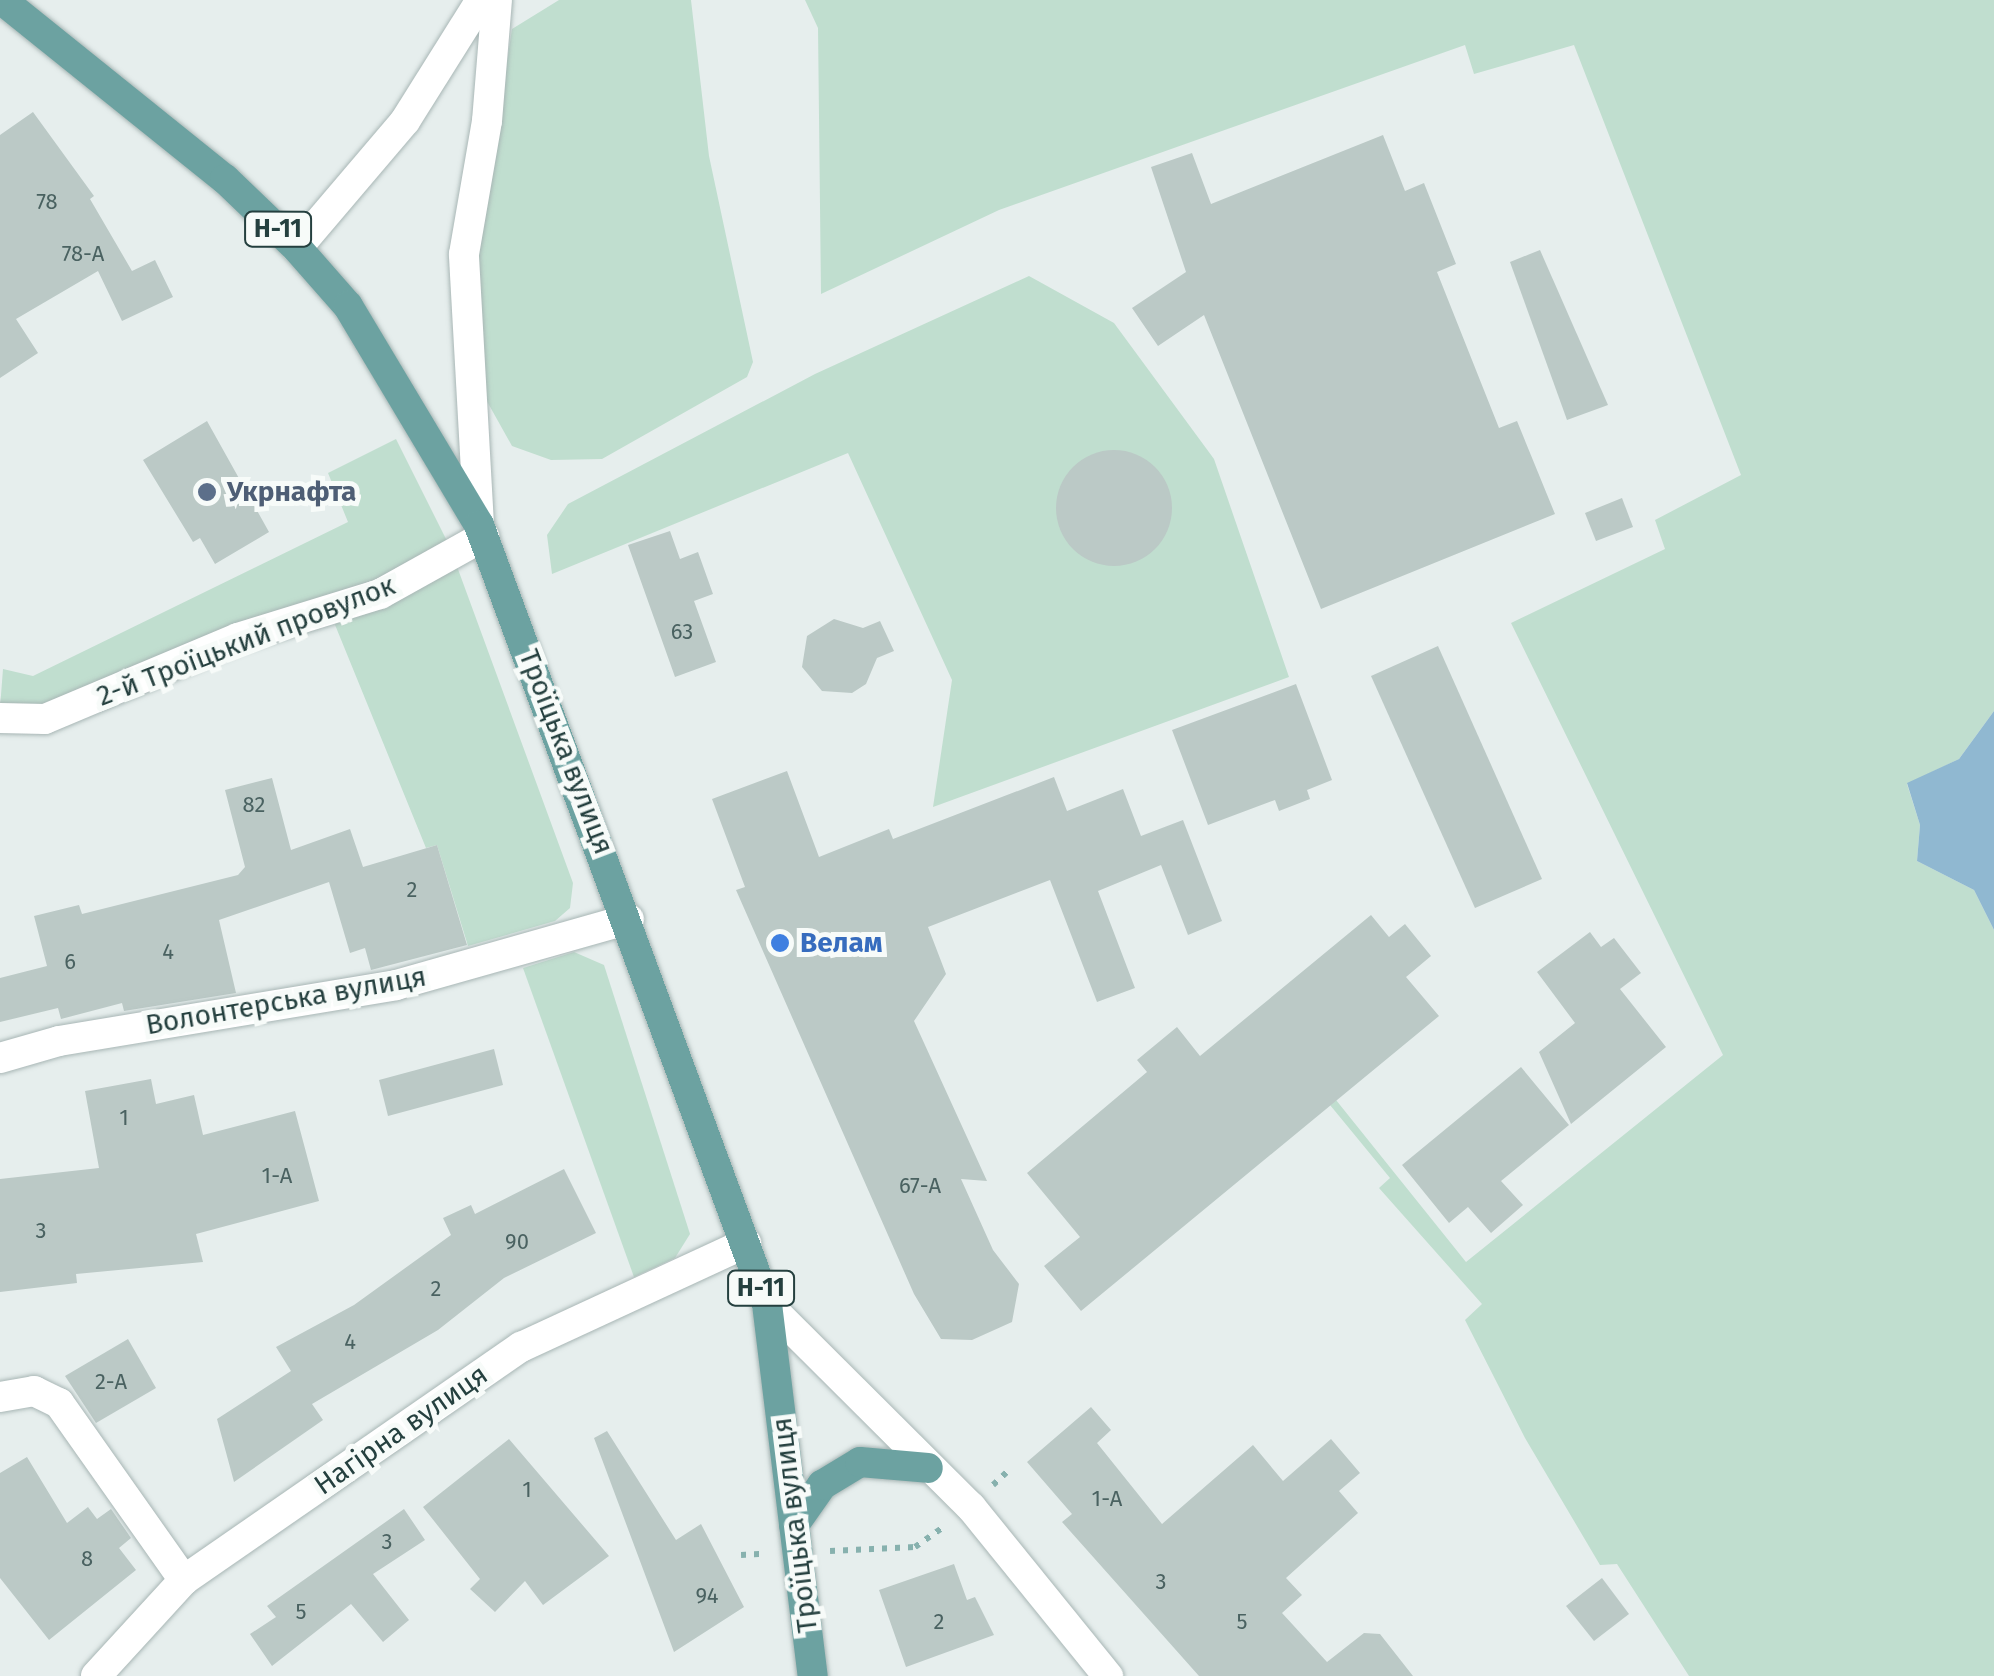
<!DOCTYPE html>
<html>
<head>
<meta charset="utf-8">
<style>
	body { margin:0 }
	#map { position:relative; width:1994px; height:1676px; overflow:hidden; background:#e6eeed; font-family:"Fira Sans",sans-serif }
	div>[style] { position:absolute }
	.green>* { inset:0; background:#c0decf }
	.water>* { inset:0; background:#90b8d1 }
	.building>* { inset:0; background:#bbc9c6 }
	.round { border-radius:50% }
	.path>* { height:6px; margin-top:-3px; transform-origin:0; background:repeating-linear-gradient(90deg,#87b1ae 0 5px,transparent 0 13px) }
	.roads { filter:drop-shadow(0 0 2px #a8b6b5) drop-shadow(0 0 2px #a8b6b5) }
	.minor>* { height:30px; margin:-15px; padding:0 15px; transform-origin:15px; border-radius:15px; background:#fff }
	.tertiary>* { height:30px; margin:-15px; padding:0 15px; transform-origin:15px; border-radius:15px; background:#fff }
	.secondary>* { height:30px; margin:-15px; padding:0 15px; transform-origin:15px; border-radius:15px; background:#fff }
	.primary>* { height:30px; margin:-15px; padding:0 15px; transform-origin:15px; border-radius:15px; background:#6ca2a1 }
	.dots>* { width:28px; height:28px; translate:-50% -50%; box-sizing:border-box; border:5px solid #f7fbf9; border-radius:50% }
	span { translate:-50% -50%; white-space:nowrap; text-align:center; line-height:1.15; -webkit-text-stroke:10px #f7fbf9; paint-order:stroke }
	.number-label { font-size:22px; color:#4a6261 }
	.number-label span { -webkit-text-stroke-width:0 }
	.shield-label span { padding:2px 8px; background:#f7fbf9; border:2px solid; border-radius:8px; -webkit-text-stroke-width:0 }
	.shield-label { font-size:25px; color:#25403f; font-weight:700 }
	.service-label { font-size:28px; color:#4e5e75; font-weight:700 }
	.left { translate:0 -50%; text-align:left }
	.street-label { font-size:28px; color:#25403f }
	.shop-label { font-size:28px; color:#366cbe; font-weight:700 }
</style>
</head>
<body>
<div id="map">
	<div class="green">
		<div style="clip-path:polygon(559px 0,691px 0,709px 156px,753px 362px,747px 377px,602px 459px,551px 460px,512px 446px,484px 396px,478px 255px,512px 29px)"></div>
		<div style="clip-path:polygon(805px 0,1994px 0,1994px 711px,1959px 759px,1907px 784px,1920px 825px,1917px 861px,1974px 890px,1994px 930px,1994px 1676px,1689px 1676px,1617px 1564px,1600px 1565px,1525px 1438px,1465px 1320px,1482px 1304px,1379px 1188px,1390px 1178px,1330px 1105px,1336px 1100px,1466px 1262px,1723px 1055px,1511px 623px,1665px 549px,1655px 520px,1741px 475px,1574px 45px,1474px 74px,1465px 45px,999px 210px,821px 294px,818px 28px)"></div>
		<div style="clip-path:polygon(1029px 276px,1114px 323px,1214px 459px,1289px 677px,933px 807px,952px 680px,848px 453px,552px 574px,547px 535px,568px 504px,815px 374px)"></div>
		<div style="clip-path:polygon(396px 439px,449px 545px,377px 586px,45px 711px,0 708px,3px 669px,33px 676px,348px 522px,328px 473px)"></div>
		<div style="clip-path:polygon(455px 561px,573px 883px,570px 908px,555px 921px,468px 946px,437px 845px,426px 848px,331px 615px)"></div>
		<div style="clip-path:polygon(574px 952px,604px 965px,690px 1234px,675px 1258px,634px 1277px,523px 968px)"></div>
	</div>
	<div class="water">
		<div style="clip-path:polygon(1994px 711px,1994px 930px,1974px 890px,1917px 861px,1920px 825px,1907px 783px,1959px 759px)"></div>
	</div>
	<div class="building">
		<div style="clip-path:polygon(33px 112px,94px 196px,90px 199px,132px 271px,155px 260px,173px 297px,122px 321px,98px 271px,16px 319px,38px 353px,0 378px,0 135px)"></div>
		<div style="clip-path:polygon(1383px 135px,1405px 191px,1424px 183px,1456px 264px,1437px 272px,1499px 428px,1517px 421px,1555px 514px,1321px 609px,1204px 315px,1158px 346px,1132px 308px,1186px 272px,1151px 167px,1192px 153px,1211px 204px)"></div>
		<div style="clip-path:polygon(1540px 250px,1608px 405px,1567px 420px,1510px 262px)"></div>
		<div style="clip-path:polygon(207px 421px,269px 532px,215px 564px,200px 538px,193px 542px,143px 460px)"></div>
		<div class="round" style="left:1056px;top:450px;width:116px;height:116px"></div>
		<div style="clip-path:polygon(1622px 498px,1633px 527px,1596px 541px,1585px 513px)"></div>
		<div style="clip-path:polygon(670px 531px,680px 559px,698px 552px,713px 594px,694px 601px,716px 662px,675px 677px,628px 545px)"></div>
		<div style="clip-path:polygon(834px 619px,863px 628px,880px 621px,894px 651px,877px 658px,866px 684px,852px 693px,822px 691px,802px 667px,807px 636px)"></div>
		<div style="clip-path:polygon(1438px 646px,1542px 879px,1475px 908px,1371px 676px)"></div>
		<div style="clip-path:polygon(1296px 684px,1332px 780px,1307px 790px,1310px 799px,1279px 811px,1275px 800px,1208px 825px,1172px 730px)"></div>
		<div style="clip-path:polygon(787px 771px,819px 857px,889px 829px,893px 839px,1054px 777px,1067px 811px,1123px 789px,1141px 836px,1183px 820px,1222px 921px,1188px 935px,1161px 865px,1098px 891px,1135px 988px,1097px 1002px,1050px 880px,928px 927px,946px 974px,914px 1021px,987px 1181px,961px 1179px,993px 1250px,1019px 1284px,1012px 1322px,972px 1340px,941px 1339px,914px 1294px,736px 890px,745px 887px,712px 799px)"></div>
		<div style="clip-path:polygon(272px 778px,291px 850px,350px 829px,363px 867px,437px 845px,467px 945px,371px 970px,365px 948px,350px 953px,329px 882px,219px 920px,236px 993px,124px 1011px,122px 1003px,61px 1019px,58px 1008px,0 1022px,0 978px,47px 966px,34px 916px,79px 905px,82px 914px,238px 875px,245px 867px,225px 790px)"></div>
		<div style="clip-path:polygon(1371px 915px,1389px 937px,1405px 924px,1431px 956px,1406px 977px,1439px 1016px,1081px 1311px,1044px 1266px,1080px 1237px,1027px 1173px,1147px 1072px,1137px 1060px,1177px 1027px,1200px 1056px)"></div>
		<div style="clip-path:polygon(1590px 932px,1601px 947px,1614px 938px,1641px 973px,1620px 989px,1666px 1047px,1571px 1124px,1539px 1052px,1575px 1023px,1537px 972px)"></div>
		<div style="clip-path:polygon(494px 1049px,503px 1085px,388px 1116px,379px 1080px)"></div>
		<div style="clip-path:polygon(1521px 1067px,1569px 1125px,1501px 1181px,1523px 1205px,1491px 1233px,1468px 1207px,1449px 1223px,1402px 1165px)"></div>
		<div style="clip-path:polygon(151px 1079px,156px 1104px,194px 1095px,203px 1135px,295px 1111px,319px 1201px,196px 1234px,203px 1262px,76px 1274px,77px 1283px,0 1292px,0 1179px,99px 1168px,85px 1091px)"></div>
		<div style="clip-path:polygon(564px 1169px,596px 1233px,504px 1278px,438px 1330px,312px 1404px,323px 1420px,234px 1482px,217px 1419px,291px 1371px,276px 1347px,354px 1305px,451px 1235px,443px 1218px,471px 1205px,475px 1214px)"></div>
		<div style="clip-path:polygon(128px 1339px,156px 1388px,96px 1423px,65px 1376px)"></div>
		<div style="clip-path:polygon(1091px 1407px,1111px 1430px,1097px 1443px,1162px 1524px,1253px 1445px,1283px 1481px,1331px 1439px,1360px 1473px,1339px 1491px,1358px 1513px,1286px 1578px,1302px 1595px,1282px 1613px,1327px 1662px,1364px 1633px,1380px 1634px,1413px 1676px,1199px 1676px,1062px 1522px,1072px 1514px,1027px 1462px)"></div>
		<div style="clip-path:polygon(607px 1431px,676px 1540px,701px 1524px,744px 1607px,674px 1652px,594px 1438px)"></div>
		<div style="clip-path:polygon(509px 1439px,609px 1556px,543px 1605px,525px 1581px,495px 1612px,470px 1589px,480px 1579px,423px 1507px)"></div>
		<div style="clip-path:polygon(27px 1457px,67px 1523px,88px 1507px,97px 1519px,111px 1509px,131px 1538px,119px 1548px,136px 1570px,49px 1640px,0 1578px,0 1473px)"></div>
		<div style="clip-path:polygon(404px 1509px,425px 1540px,373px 1574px,409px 1620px,383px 1642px,351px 1604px,272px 1666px,250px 1634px,276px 1617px,267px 1606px)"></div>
		<div style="clip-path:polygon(954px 1564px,967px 1600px,975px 1597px,994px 1635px,906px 1667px,879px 1590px)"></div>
		<div style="clip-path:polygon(1602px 1578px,1629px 1614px,1594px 1641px,1566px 1606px)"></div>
	</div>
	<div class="path">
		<div style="left:993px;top:1485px;width:19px;rotate:-43deg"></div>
		<div style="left:830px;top:1551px;width:85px;rotate:-2.7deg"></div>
		<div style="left:915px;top:1547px;width:33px;rotate:-35deg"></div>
		<div style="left:741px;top:1555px;width:22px;rotate:-3deg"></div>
	</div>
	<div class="roads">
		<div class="minor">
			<div style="left:0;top:718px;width:45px;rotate:1.3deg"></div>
			<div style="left:45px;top:719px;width:209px;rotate:-22.8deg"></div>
			<div style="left:238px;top:638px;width:149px;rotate:-17.2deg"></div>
			<div style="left:380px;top:594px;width:119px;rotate:-29.1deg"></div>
			<div style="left:0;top:1058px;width:61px;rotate:-16.1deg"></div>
			<div style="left:59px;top:1041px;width:342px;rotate:-9.4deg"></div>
			<div style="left:396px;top:985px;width:242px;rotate:-15.8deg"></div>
			<div style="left:0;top:1397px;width:35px;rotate:-10deg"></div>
			<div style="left:34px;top:1391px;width:28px;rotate:26deg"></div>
			<div style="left:59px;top:1403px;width:217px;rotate:54.8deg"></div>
			<div style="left:96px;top:1676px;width:130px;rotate:-47.5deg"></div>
			<div style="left:184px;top:1580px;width:410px;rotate:-34.7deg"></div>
			<div style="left:521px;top:1347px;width:248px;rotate:-24.8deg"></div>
		</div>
		<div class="tertiary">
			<div style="left:767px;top:1304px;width:288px;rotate:44.9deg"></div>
			<div style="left:971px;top:1507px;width:218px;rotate:51deg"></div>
		</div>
		<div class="secondary">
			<div style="left:297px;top:248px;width:167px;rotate:-49.6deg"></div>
			<div style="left:405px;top:121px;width:143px;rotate:-57.9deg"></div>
			<div style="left:479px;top:525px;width:271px;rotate:-93.2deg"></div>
			<div style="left:464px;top:254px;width:135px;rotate:-80.2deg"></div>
			<div style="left:487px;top:121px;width:121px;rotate:-85.3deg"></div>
		</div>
		<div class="primary">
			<div style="left:2px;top:0;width:286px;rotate:38.8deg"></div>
			<div style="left:225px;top:179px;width:100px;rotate:43.8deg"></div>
			<div style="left:297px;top:248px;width:77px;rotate:48.7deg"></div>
			<div style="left:348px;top:306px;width:255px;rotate:59.1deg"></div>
			<div style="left:479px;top:525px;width:831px;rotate:69.71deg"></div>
			<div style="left:767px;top:1304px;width:375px;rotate:83deg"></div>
			<div style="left:794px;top:1525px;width:49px;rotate:-55deg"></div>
			<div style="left:822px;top:1485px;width:44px;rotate:-31.2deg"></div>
			<div style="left:860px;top:1462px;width:68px;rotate:5deg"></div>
		</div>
	</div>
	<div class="dots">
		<div style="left:207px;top:492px;background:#5c6f8a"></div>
		<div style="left:780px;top:943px;background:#3f7fe0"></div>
	</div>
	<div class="number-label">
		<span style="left:47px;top:202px">78</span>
		<span style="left:83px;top:254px">78-А</span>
		<span style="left:682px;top:632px">63</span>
		<span style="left:254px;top:805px">82</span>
		<span style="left:412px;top:890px">2</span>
		<span style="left:168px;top:952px">4</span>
		<span style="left:70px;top:962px">6</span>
		<span style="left:124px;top:1118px">1</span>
		<span style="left:277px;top:1176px">1-А</span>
		<span style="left:920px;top:1186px">67-А</span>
		<span style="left:41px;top:1231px">3</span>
		<span style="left:517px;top:1242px">90</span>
		<span style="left:436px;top:1289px">2</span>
		<span style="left:350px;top:1342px">4</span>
		<span style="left:111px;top:1382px">2-А</span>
		<span style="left:527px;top:1490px">1</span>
		<span style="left:1107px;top:1499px">1-А</span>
		<span style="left:387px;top:1542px">3</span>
		<span style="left:87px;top:1559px">8</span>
		<span style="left:1161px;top:1582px">3</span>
		<span style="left:707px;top:1596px">94</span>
		<span style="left:301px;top:1612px">5</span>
		<span style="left:939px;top:1622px">2</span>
		<span style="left:1242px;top:1622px">5</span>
	</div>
	<div class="shield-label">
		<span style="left:278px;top:229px">Н-11</span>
		<span style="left:761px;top:1288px">Н-11</span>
	</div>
	<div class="service-label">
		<span class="left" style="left:227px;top:492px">Укрнафта</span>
	</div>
	<div class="street-label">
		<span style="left:246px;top:641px;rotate:-21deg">2-й Троїцький провулок</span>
		<span style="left:566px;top:752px;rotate:69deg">Троїцька вулиця</span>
		<span style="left:286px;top:1001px;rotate:-10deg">Волонтерська вулиця</span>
		<span style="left:401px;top:1430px;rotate:-35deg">Нагірна вулиця</span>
		<span style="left:795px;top:1525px;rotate:-97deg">Троїцька вулиця</span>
	</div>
	<div class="shop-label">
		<span class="left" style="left:800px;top:943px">Велам</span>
	</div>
</div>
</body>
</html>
